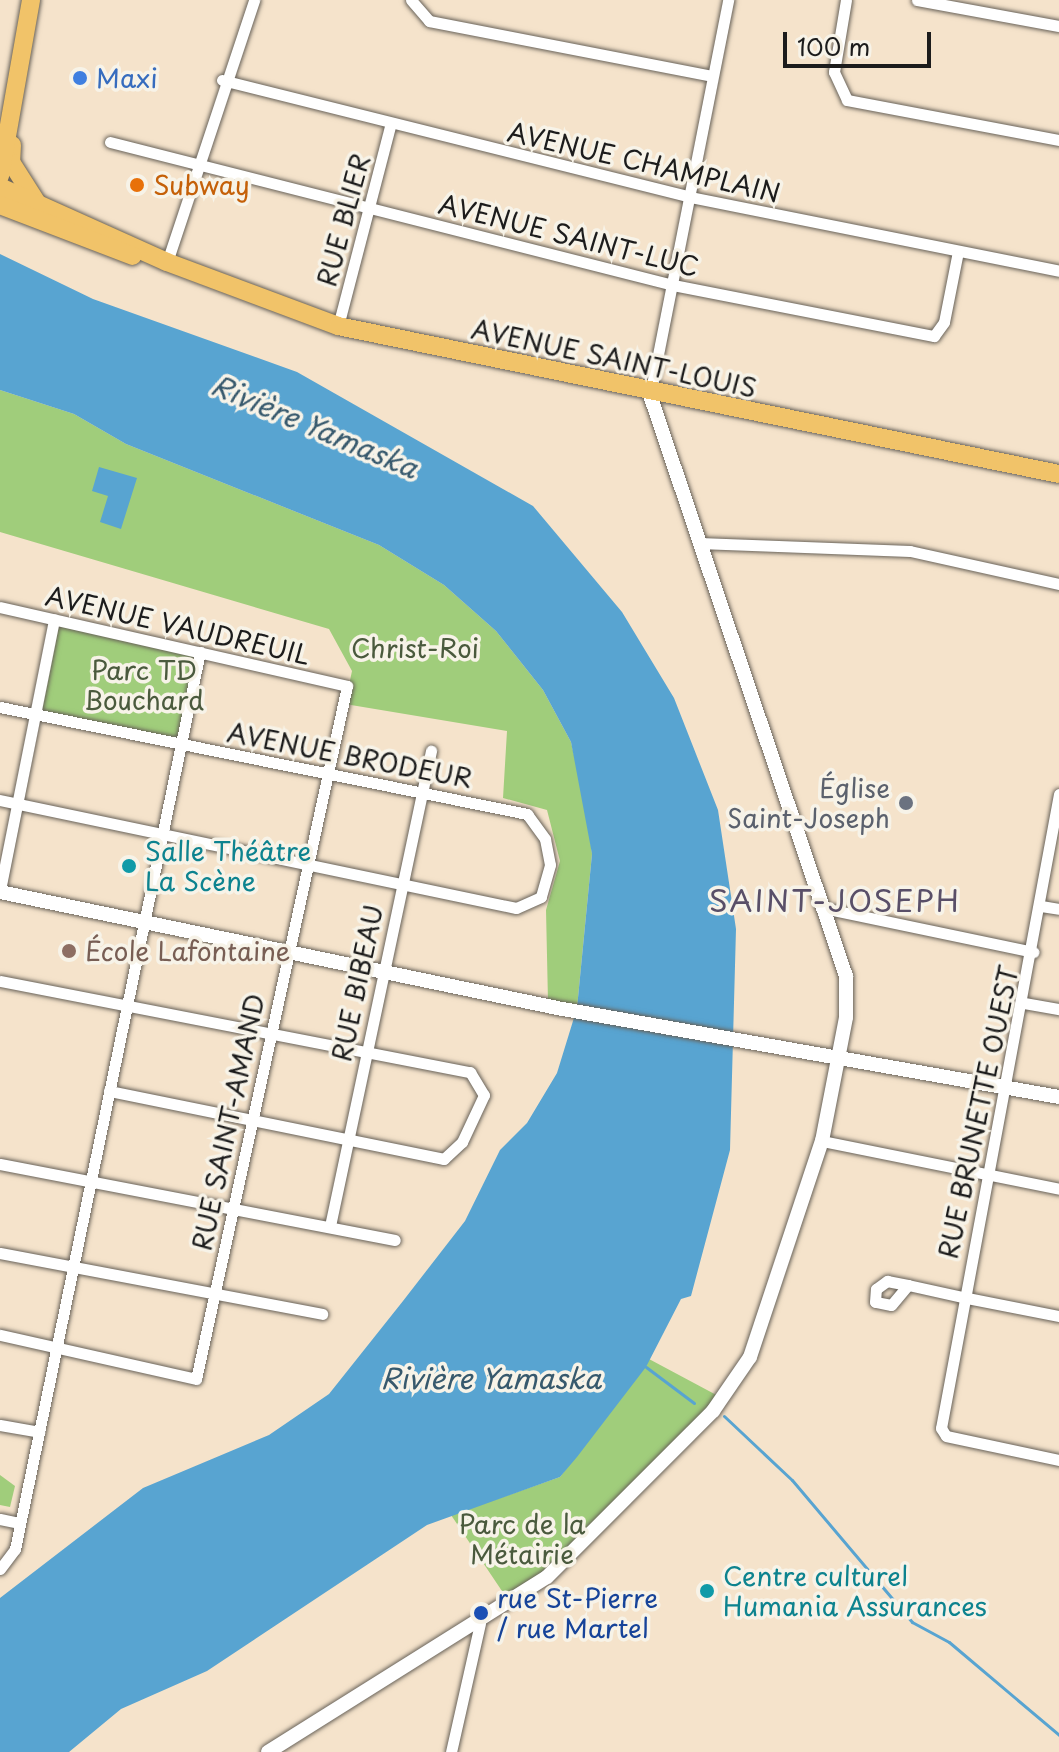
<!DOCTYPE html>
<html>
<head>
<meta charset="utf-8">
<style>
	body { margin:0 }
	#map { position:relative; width:1059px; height:1752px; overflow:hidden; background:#f5e3cb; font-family:"Playpen Sans",sans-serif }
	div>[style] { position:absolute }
	.green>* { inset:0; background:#a0cd7b }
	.water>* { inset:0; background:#58a4d1 }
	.stream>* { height:3px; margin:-1.5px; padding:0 1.5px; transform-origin:1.5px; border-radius:1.5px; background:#58a4d1 }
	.roads { filter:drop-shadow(0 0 2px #686259) drop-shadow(0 0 2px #686259) }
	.minor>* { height:11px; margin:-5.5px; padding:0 5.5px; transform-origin:5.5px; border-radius:5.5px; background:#fff }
	.tertiary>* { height:14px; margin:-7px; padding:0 7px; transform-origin:7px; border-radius:7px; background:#fff }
	.primary>* { height:18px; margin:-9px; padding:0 9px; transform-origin:9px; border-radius:9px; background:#f1c369 }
	.dots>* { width:22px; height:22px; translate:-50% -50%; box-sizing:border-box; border:4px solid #f7f3e8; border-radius:50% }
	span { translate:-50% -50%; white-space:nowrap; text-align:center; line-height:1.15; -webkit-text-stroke:7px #f7f3e8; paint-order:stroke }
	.shop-label { font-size:26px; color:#366cbe }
	.left { translate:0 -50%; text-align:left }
	.street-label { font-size:26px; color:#1c1c1c }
	.food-label { font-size:26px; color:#c56008 }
	.park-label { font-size:26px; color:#4a5a3d }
	.worship-label { font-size:26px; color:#5b616d }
	.right { translate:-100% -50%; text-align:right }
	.culture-label { font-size:26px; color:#0d838f }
	.education-label { font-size:26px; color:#785e54 }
	.transit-label { font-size:26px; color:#164399 }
	.water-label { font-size:28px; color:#37596d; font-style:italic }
	.quarter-label { font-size:30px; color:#594f68; letter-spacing:2px }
	.scale { position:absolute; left:783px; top:32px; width:148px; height:36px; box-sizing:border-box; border:4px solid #1c1c1c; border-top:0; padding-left:10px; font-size:24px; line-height:28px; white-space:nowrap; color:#1c1c1c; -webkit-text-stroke:6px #f7f3e8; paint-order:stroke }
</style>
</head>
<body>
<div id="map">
	<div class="green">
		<div style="clip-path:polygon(0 390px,74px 414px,126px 444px,379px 545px,444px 585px,496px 631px,543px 690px,571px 742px,587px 811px,592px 854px,577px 1008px,548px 1002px,546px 910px,560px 861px,547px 810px,503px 798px,507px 731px,345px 704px,352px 671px,329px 629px,0 532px)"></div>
		<div style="clip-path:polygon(51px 618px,203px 648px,182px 741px,32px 711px)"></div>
		<div style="clip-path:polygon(649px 1359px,722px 1398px,510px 1603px,451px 1515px,560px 1477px)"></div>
		<div style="clip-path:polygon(0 1475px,15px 1486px,10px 1507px,0 1505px)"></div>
	</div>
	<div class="water">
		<div style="clip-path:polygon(0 254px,93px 299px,297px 372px,533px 506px,622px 612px,674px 698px,718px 810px,736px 929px,730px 1150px,691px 1296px,681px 1299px,646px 1367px,577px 1457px,560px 1477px,427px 1525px,207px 1671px,121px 1709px,69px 1752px,0 1752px,0 1598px,143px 1488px,269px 1435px,329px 1394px,403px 1301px,465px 1221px,500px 1150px,527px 1123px,557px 1073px,577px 1008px,592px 854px,571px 742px,543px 690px,496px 631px,444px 585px,379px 545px,126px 444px,74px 414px,0 390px)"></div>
		<div style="clip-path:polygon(99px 467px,137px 478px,121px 529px,100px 522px,108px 496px,92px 491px)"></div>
	</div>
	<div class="stream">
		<div style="left:646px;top:1367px;width:60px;rotate:36.9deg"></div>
		<div style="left:724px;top:1416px;width:93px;rotate:43.3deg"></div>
		<div style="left:792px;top:1480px;width:186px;rotate:49.8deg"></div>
		<div style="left:912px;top:1622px;width:42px;rotate:28.4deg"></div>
		<div style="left:949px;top:1642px;width:144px;rotate:40.2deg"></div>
	</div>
	<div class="roads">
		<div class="minor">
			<div style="left:411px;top:0;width:28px;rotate:49deg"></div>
			<div style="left:429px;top:21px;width:288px;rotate:11deg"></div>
			<div style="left:846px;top:0;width:73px;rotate:99.5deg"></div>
			<div style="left:834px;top:72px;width:31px;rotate:65deg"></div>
			<div style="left:847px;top:100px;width:216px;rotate:10.7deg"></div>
			<div style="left:917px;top:0;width:144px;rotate:10.4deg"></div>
			<div style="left:222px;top:80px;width:482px;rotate:14deg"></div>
			<div style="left:690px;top:197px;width:376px;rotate:11.3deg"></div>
			<div style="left:110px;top:142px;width:581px;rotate:14.25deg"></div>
			<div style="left:673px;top:285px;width:266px;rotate:11.1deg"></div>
			<div style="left:934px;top:336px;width:17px;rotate:-54deg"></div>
			<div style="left:944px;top:322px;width:72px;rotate:-78.8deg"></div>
			<div style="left:167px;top:262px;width:276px;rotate:-71.6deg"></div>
			<div style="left:338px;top:326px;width:207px;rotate:-75.4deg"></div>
			<div style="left:650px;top:395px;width:403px;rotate:-78.8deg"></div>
			<div style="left:699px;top:543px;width:211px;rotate:2.2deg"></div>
			<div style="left:910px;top:551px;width:153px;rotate:12.5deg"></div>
			<div style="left:0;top:607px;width:356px;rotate:12.8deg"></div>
			<div style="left:347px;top:686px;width:709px;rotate:102.29deg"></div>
			<div style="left:196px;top:1379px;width:201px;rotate:-167.3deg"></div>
			<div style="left:0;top:707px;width:538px;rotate:11.48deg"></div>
			<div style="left:527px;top:814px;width:31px;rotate:54deg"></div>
			<div style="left:545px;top:839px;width:26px;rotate:79deg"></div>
			<div style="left:550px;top:865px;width:33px;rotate:106deg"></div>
			<div style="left:541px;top:897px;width:27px;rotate:156deg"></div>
			<div style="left:516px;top:908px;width:527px;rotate:-168.18deg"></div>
			<div style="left:1059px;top:794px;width:645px;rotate:100.54deg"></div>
			<div style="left:941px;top:1428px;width:9px;rotate:58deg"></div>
			<div style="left:946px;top:1436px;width:116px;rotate:12deg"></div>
			<div style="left:0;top:890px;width:276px;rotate:-78.7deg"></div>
			<div style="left:1041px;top:906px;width:18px;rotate:9deg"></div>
			<div style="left:823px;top:908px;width:215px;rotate:11.8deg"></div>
			<div style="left:0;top:981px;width:479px;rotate:11deg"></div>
			<div style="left:470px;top:1072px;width:27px;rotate:59deg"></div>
			<div style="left:484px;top:1095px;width:52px;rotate:115.1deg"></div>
			<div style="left:462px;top:1142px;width:25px;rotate:137deg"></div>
			<div style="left:444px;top:1159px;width:342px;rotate:-168.5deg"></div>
			<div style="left:1024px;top:1003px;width:36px;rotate:10deg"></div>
			<div style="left:822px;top:1141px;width:242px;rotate:11.4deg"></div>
			<div style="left:0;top:1164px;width:402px;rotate:10.9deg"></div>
			<div style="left:330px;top:1226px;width:486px;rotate:-78deg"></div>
			<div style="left:0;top:1253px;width:328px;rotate:10.7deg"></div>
			<div style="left:908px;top:1285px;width:26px;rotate:130deg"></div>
			<div style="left:891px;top:1305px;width:16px;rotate:-169deg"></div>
			<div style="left:875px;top:1302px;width:13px;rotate:-86deg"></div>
			<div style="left:876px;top:1289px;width:14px;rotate:-36deg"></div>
			<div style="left:887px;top:1281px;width:21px;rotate:11deg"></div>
			<div style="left:908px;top:1285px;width:55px;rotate:12.5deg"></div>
			<div style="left:962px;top:1297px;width:99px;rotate:11.1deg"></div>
			<div style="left:0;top:1425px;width:40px;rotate:10deg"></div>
			<div style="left:0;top:1519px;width:19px;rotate:12deg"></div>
			<div style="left:0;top:1569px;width:25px;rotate:-53deg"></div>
			<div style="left:15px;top:1549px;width:916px;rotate:-78.35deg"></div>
			<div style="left:451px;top:1752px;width:132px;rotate:-77.3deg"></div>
		</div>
		<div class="tertiary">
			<div style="left:0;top:892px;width:569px;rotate:11.76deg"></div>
			<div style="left:557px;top:1008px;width:510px;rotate:10.05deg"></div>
			<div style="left:268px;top:1752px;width:329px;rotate:-32.1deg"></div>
			<div style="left:547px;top:1577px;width:235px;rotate:-45deg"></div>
			<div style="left:713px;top:1411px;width:65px;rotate:-55.6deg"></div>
			<div style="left:750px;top:1357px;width:228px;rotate:-71.6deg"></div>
			<div style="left:822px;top:1141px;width:126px;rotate:-79deg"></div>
			<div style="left:846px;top:1017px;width:41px;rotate:-90deg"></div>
			<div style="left:846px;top:976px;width:613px;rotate:-108.64deg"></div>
		</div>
		<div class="primary">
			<div style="left:12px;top:145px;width:17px;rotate:93deg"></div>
			<div style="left:11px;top:162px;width:49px;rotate:57.6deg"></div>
			<div style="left:0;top:176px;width:179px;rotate:-80deg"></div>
			<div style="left:0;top:187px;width:183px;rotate:24.2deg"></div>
			<div style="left:167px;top:262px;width:183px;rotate:20.5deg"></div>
			<div style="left:338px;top:326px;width:736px;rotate:11.6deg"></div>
			<div style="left:0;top:205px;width:142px;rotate:21deg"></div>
		</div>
	</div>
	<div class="dots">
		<div style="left:80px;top:78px;background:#3f7fe0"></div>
		<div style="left:137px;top:185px;background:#e8710a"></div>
		<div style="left:906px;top:803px;background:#6b7280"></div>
		<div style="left:129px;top:866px;background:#0f9aa8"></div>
		<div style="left:69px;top:951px;background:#8d6e63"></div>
		<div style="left:707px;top:1591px;background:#0f9aa8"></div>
		<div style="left:481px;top:1613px;background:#1a4fb4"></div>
	</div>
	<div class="shop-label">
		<span class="left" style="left:96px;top:78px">Maxi</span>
	</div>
	<div class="street-label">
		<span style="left:644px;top:162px;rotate:13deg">AVENUE CHAMPLAIN</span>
		<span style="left:343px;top:220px;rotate:-75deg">RUE BLIER</span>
		<span style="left:569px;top:235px;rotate:14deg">AVENUE SAINT-LUC</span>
		<span style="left:614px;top:358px;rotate:12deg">AVENUE SAINT-LOUIS</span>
		<span style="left:178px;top:625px;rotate:13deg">AVENUE VAUDREUIL</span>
		<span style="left:350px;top:755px;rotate:11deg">AVENUE BRODEUR</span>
		<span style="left:357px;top:983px;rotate:-78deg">RUE BIBEAU</span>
		<span style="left:978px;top:1112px;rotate:-78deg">RUE BRUNETTE OUEST</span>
		<span style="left:228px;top:1122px;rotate:-78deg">RUE SAINT-AMAND</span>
	</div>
	<div class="food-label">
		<span class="left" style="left:153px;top:185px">Subway</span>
	</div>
	<div class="park-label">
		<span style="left:415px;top:648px">Christ-Roi</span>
		<span style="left:144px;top:685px">Parc TD<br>Bouchard</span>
		<span style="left:522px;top:1539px">Parc de la<br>Métairie</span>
	</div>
	<div class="worship-label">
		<span class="right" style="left:890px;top:803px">Église<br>Saint-Joseph</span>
	</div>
	<div class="culture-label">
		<span class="left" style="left:145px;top:866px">Salle Théâtre<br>La Scène</span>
		<span class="left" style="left:723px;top:1591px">Centre culturel<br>Humania Assurances</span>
	</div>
	<div class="education-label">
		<span class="left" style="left:85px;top:951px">École Lafontaine</span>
	</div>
	<div class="transit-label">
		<span class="left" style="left:497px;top:1613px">rue St-Pierre<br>/ rue Martel</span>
	</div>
	<div class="water-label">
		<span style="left:315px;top:426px;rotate:23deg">Rivière Yamaska</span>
		<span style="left:491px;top:1378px">Rivière Yamaska</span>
	</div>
	<div class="quarter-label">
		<span style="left:835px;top:900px">SAINT-JOSEPH</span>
	</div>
	<div class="scale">100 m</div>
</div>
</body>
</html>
